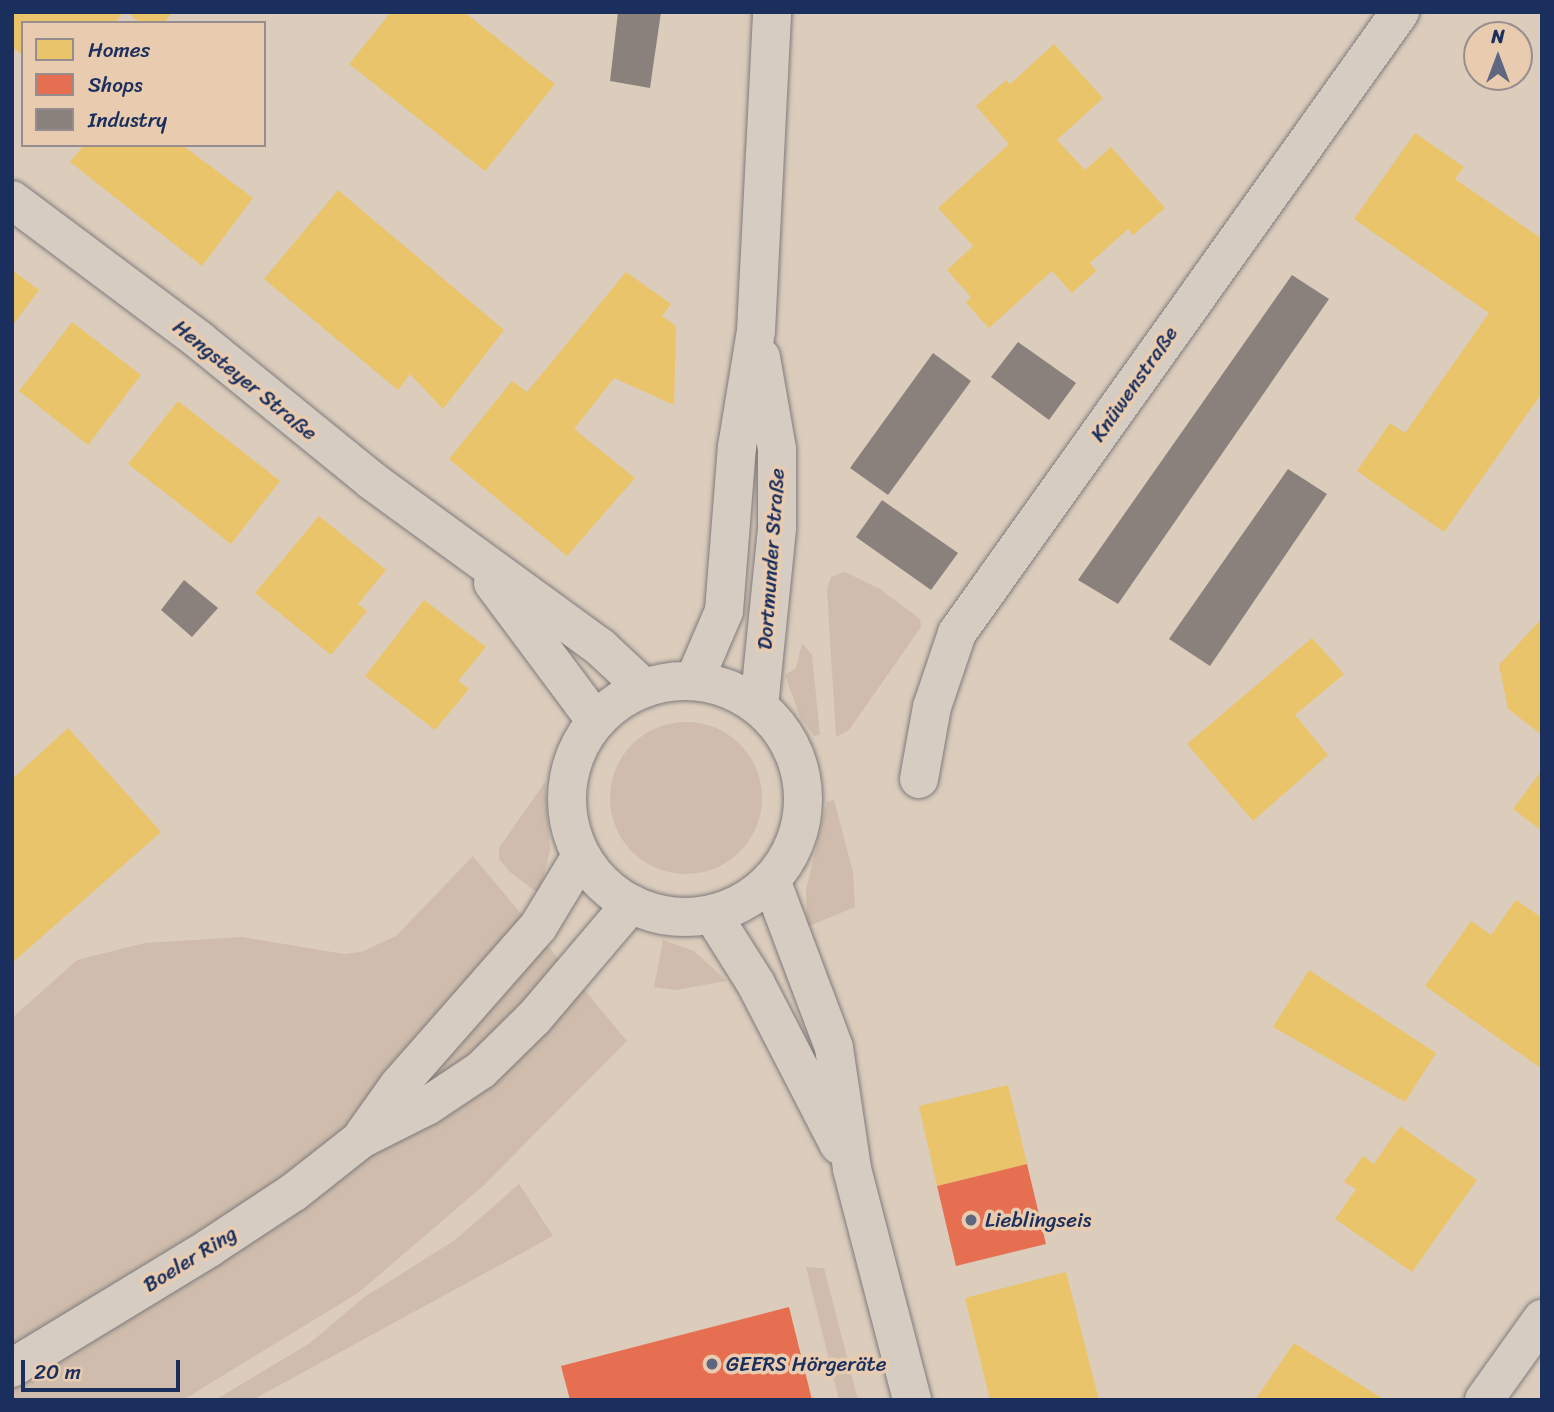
<!DOCTYPE html>
<html>
<head>
<meta charset="utf-8">
<style>
	body { margin:0 }
	#map { position:relative; width:1554px; height:1412px; overflow:hidden; background:#dcccbc; font-family:Sriracha,sans-serif }
	div>[style] { position:absolute }
	.green>* { inset:0; background:#cfbcac }
	.round { border-radius:50% }
	.homes>* { inset:0; background:#e9c46a }
	.shops>* { inset:0; background:#e76f51 }
	.industry>* { inset:0; background:#8a817c }
	.roads { filter:drop-shadow(0 0 2px #7e7b7c) drop-shadow(0 0 2px #7e7b7c) }
	.minor>* { height:38px; margin:-19px; padding:0 19px; transform-origin:19px; border-radius:19px; background:#d7ccc1 }
	.major>* { height:38px; margin:-19px; padding:0 19px; transform-origin:19px; border-radius:19px; background:#d7ccc1 }
	.major>.ring { margin:-19px; padding:0; box-sizing:content-box; background:none; border:38px solid #d7ccc1; border-radius:50% }
	.dots>* { width:19px; height:19px; translate:-50% -50%; box-sizing:border-box; border:4px solid #e9ccaf; border-radius:50% }
	span { translate:-50% -50%; white-space:nowrap; text-align:center; line-height:1.15; -webkit-text-stroke:7px #e9ccaf; paint-order:stroke }
	.street-label { font-size:21px; color:#1b2f5e }
	.poi-label { font-size:21px; color:#1b2f5e }
	.left { translate:0 -50%; text-align:left }
	.frame { position:absolute; inset:0; border:14px solid #1b2f5e; pointer-events:none }
	.legend { position:absolute; left:21px; top:21px; width:245px; height:126px; box-sizing:border-box; background:#e9ccaf; border:2px solid #978d8f; margin:0; padding:9px 12px; list-style:none; font-size:21px; color:#1b2f5e }
	.legend li { display:flex; align-items:center; gap:14px; height:35px }
	.legend b { width:35px; border:2px solid #978d8f }
	.north { position:absolute; left:1463px; top:21px; width:70px; height:70px; box-sizing:border-box; background:#e9ccaf; border:2px solid #978d8f; border-radius:50%; rotate:0deg; font-size:19px; font-weight:700; line-height:28px; text-align:center; color:#1b2f5e }
	.north::after { content:''; display:block; margin:auto; width:24px; height:32px; background:#5f667f; clip-path:polygon(50% 0,100% 100%,50% 72%,0 100%) }
	.scale { position:absolute; left:21px; top:1360px; width:159px; height:32px; box-sizing:border-box; border:4px solid #1b2f5e; border-top:0; padding-left:9px; font-size:21px; line-height:24px; white-space:nowrap; color:#1b2f5e; -webkit-text-stroke:5px #e9ccaf; paint-order:stroke }
</style>
</head>
<body>
<div id="map">
	<div class="green">
		<div style="clip-path:polygon(845px 572px,880px 589px,920px 619px,921px 627px,849px 730px,836px 737px,827px 589px,831px 577px)"></div>
		<div style="clip-path:polygon(802px 643px,812px 655px,820px 735px,814px 736px,800px 717px,785px 675px,796px 668px)"></div>
		<div class="round" style="left:610px;top:722px;width:152px;height:152px"></div>
		<div style="clip-path:polygon(545px 782px,550px 851px,539px 894px,510px 872px,499px 859px,499px 848px)"></div>
		<div style="clip-path:polygon(834px 800px,853px 872px,855px 907px,807px 927px,806px 890px,827px 802px)"></div>
		<div style="clip-path:polygon(473px 856px,627px 1041px,483px 1186px,358px 1293px,183px 1400px,12px 1400px,12px 1018px,77px 960px,145px 943px,242px 937px,344px 954px,361px 952px,396px 936px)"></div>
		<div style="clip-path:polygon(663px 940px,694px 951px,727px 981px,675px 990px,654px 987px)"></div>
		<div style="clip-path:polygon(519px 1184px,553px 1236px,252px 1400px,215px 1400px,310px 1343px,363px 1298px,455px 1240px)"></div>
		<div style="clip-path:polygon(806px 1267px,824px 1268px,858px 1400px,839px 1400px)"></div>
	</div>
	<div class="homes">
		<div style="clip-path:polygon(12px 12px,123px 12px,115px 23px,23px 23px,23px 55px,12px 47px)"></div>
		<div style="clip-path:polygon(127px 12px,172px 12px,164px 23px,140px 23px)"></div>
		<div style="clip-path:polygon(391px 12px,464px 12px,555px 84px,485px 171px,349px 64px)"></div>
		<div style="clip-path:polygon(1054px 44px,1103px 98px,1057px 140px,1085px 170px,1111px 147px,1165px 208px,1133px 235px,1128px 229px,1090px 263px,1096px 271px,1072px 293px,1052px 271px,989px 328px,966px 303px,971px 297px,947px 270px,973px 246px,938px 208px,1009px 144px,976px 106px,1006px 80px,1010px 84px)"></div>
		<div style="clip-path:polygon(1415px 133px,1464px 167px,1455px 179px,1542px 239px,1542px 393px,1444px 532px,1357px 471px,1390px 423px,1405px 433px,1489px 313px,1354px 219px)"></div>
		<div style="clip-path:polygon(84px 145px,182px 145px,253px 198px,202px 266px,70px 162px)"></div>
		<div style="clip-path:polygon(338px 190px,504px 330px,443px 409px,410px 374px,398px 390px,264px 279px)"></div>
		<div style="clip-path:polygon(12px 270px,39px 290px,12px 326px)"></div>
		<div style="clip-path:polygon(626px 272px,671px 304px,662px 316px,676px 326px,674px 405px,614px 378px,574px 429px,635px 478px,567px 556px,449px 459px,512px 381px,527px 392px)"></div>
		<div style="clip-path:polygon(72px 322px,141px 375px,88px 445px,19px 391px)"></div>
		<div style="clip-path:polygon(178px 401px,280px 481px,231px 544px,128px 464px)"></div>
		<div style="clip-path:polygon(319px 516px,386px 570px,358px 604px,367px 611px,331px 655px,255px 593px)"></div>
		<div style="clip-path:polygon(424px 600px,486px 647px,458px 681px,469px 689px,435px 730px,365px 676px)"></div>
		<div style="clip-path:polygon(1542px 618px,1542px 735px,1508px 709px,1499px 665px)"></div>
		<div style="clip-path:polygon(1312px 638px,1344px 674px,1295px 715px,1328px 755px,1253px 821px,1187px 744px)"></div>
		<div style="clip-path:polygon(68px 728px,161px 832px,12px 963px,12px 779px)"></div>
		<div style="clip-path:polygon(1542px 770px,1542px 831px,1513px 809px)"></div>
		<div style="clip-path:polygon(1516px 900px,1542px 918px,1542px 1069px,1425px 986px,1471px 921px,1491px 935px)"></div>
		<div style="clip-path:polygon(1309px 970px,1436px 1053px,1405px 1102px,1273px 1027px)"></div>
		<div style="clip-path:polygon(1008px 1085px,1027px 1164px,937px 1186px,919px 1106px)"></div>
		<div style="clip-path:polygon(1400px 1126px,1477px 1180px,1412px 1272px,1335px 1219px,1356px 1189px,1344px 1182px,1363px 1156px,1374px 1164px)"></div>
		<div style="clip-path:polygon(1066px 1272px,1099px 1400px,990px 1400px,965px 1298px)"></div>
		<div style="clip-path:polygon(1294px 1343px,1385px 1400px,1255px 1400px)"></div>
	</div>
	<div class="shops">
		<div style="clip-path:polygon(1027px 1164px,1046px 1244px,956px 1266px,937px 1186px)"></div>
		<div style="clip-path:polygon(789px 1307px,812px 1400px,570px 1400px,561px 1366px)"></div>
	</div>
	<div class="industry">
		<div style="clip-path:polygon(618px 12px,661px 12px,650px 88px,610px 81px)"></div>
		<div style="clip-path:polygon(1292px 275px,1329px 299px,1118px 604px,1078px 580px)"></div>
		<div style="clip-path:polygon(1018px 342px,1076px 383px,1049px 420px,991px 377px)"></div>
		<div style="clip-path:polygon(933px 353px,971px 381px,888px 495px,850px 468px)"></div>
		<div style="clip-path:polygon(1288px 469px,1327px 494px,1210px 666px,1169px 639px)"></div>
		<div style="clip-path:polygon(882px 500px,958px 553px,931px 590px,856px 537px)"></div>
		<div style="clip-path:polygon(184px 580px,218px 608px,192px 637px,161px 610px)"></div>
	</div>
	<div class="roads">
		<div class="minor">
			<div style="left:12px;top:200px;width:234px;rotate:36.8deg"></div>
			<div style="left:199px;top:340px;width:222px;rotate:39.1deg"></div>
			<div style="left:371px;top:480px;width:282px;rotate:36.1deg"></div>
			<div style="left:599px;top:646px;width:62px;rotate:43deg"></div>
			<div style="left:493px;top:583px;width:172px;rotate:53.3deg"></div>
			<div style="left:919px;top:779px;width:73px;rotate:-79.8deg"></div>
			<div style="left:932px;top:707px;width:78px;rotate:-71.3deg"></div>
			<div style="left:957px;top:633px;width:763px;rotate:-54.5deg"></div>
			<div style="left:771px;top:880px;width:179px;rotate:69.4deg"></div>
			<div style="left:834px;top:1048px;width:122px;rotate:81.5deg"></div>
			<div style="left:852px;top:1169px;width:239px;rotate:75.4deg"></div>
			<div style="left:712px;top:914px;width:83px;rotate:57.8deg"></div>
			<div style="left:756px;top:984px;width:181px;rotate:62.7deg"></div>
			<div style="left:1484px;top:1400px;width:100px;rotate:-54.4deg"></div>
		</div>
		<div class="major">
			<div class="ring" style="left:567px;top:681px;width:198px;height:198px"></div>
			<div style="left:694px;top:681px;width:76px;rotate:-66.8deg"></div>
			<div style="left:724px;top:611px;width:165px;rotate:-85.5deg"></div>
			<div style="left:737px;top:447px;width:118px;rotate:-80.7deg"></div>
			<div style="left:756px;top:331px;width:319px;rotate:-87.1deg"></div>
			<div style="left:759px;top:706px;width:179px;rotate:-84.2deg"></div>
			<div style="left:777px;top:528px;width:79px;rotate:-90deg"></div>
			<div style="left:777px;top:449px;width:93px;rotate:-99.9deg"></div>
			<div style="left:364px;top:1134px;width:60px;rotate:-54.5deg"></div>
			<div style="left:399px;top:1085px;width:210px;rotate:-48.7deg"></div>
			<div style="left:538px;top:927px;width:83px;rotate:-58.8deg"></div>
			<div style="left:12px;top:1368px;width:231px;rotate:-31.3deg"></div>
			<div style="left:209px;top:1248px;width:102px;rotate:-33.4deg"></div>
			<div style="left:294px;top:1192px;width:85px;rotate:-38.3deg"></div>
			<div style="left:361px;top:1139px;width:74px;rotate:-26.6deg"></div>
			<div style="left:427px;top:1106px;width:65px;rotate:-33.7deg"></div>
			<div style="left:481px;top:1070px;width:74px;rotate:-44.5deg"></div>
			<div style="left:534px;top:1018px;width:150px;rotate:-49.6deg"></div>
		</div>
	</div>
	<div class="dots">
		<div style="left:971px;top:1220px;background:#5f667f"></div>
		<div style="left:712px;top:1364px;background:#5f667f"></div>
	</div>
	<div class="street-label">
		<span style="left:245px;top:380px;rotate:39deg">Hengsteyer Straße</span>
		<span style="left:1134px;top:384px;rotate:-55deg">Knüwenstraße</span>
		<span style="left:771px;top:559px;rotate:-86deg">Dortmunder Straße</span>
		<span style="left:190px;top:1259px;rotate:-32deg">Boeler Ring</span>
	</div>
	<div class="poi-label">
		<span class="left" style="left:985px;top:1220px">Lieblingseis</span>
		<span class="left" style="left:726px;top:1364px">GEERS Hörgeräte</span>
	</div>
	<div class="frame"></div>
	<ul class="legend">
	<li><b style="height:19px;background:#e9c46a"></b>Homes</li>
	<li><b style="height:19px;background:#e76f51"></b>Shops</li>
	<li><b style="height:19px;background:#8a817c"></b>Industry</li>
	</ul>
	<div class="north">N</div>
	<div class="scale">20 m</div>
</div>
</body>
</html>
